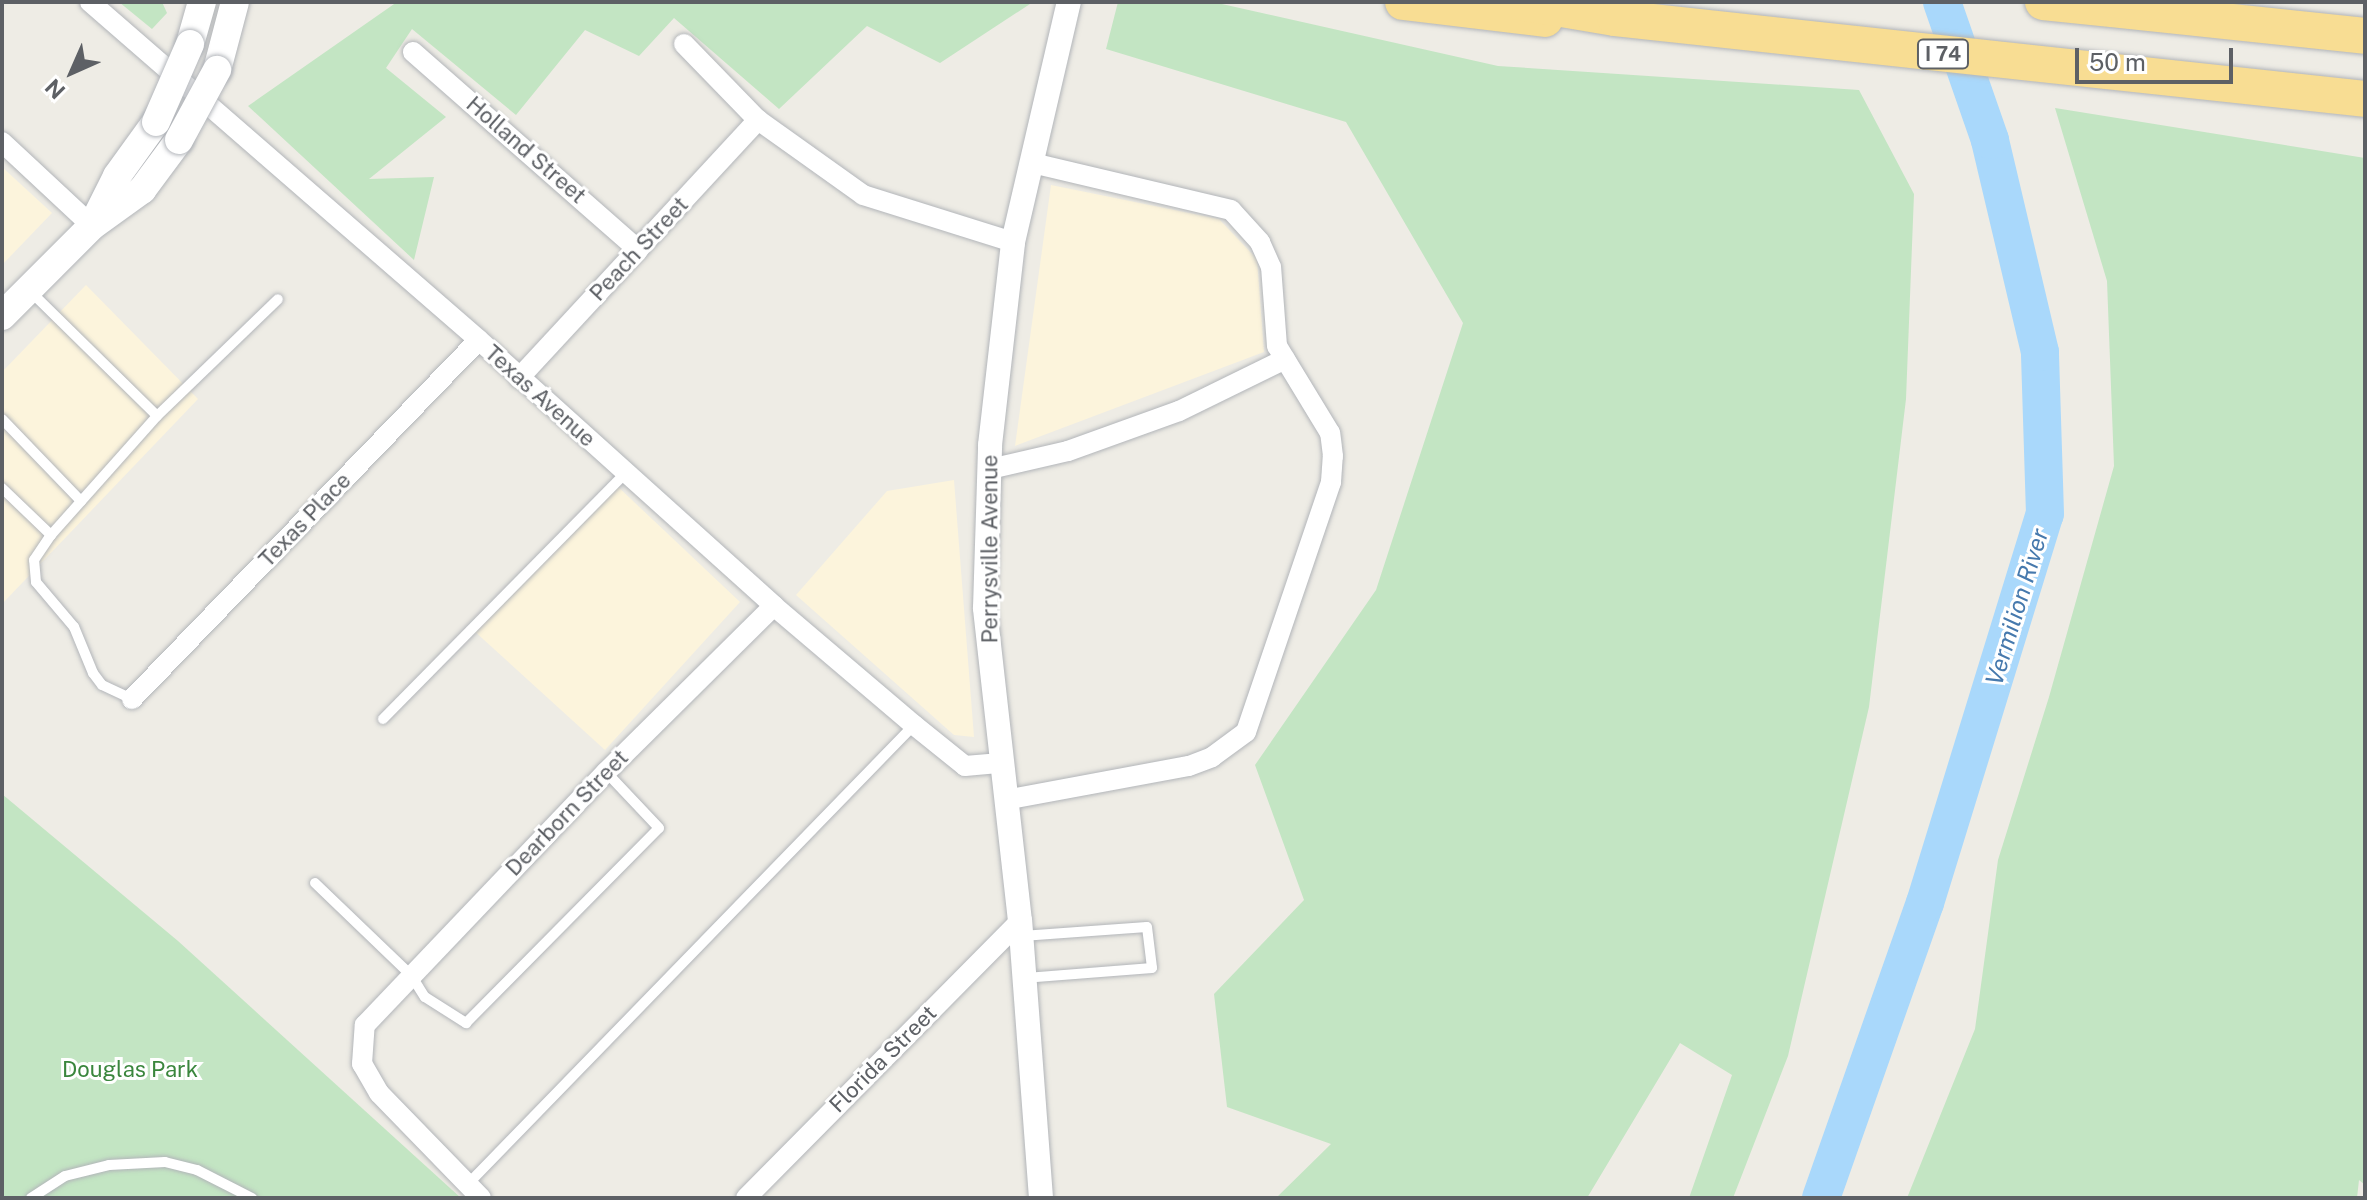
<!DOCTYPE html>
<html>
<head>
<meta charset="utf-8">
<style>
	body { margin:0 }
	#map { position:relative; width:2367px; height:1200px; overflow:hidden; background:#eeece5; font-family:"Public Sans",sans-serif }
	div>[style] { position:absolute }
	.commercial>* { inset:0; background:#fcf4dc }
	.green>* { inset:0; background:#c3e5c3 }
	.river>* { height:38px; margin:-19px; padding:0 19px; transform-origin:19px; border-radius:19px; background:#a9d8fb }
	.roads { filter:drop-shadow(0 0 2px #b2b5b9) drop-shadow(0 0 2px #b2b5b9) }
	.service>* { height:10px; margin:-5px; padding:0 5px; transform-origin:5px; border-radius:5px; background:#fff }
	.minor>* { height:20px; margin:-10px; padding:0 10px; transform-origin:10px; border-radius:10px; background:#fff }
	.tertiary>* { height:24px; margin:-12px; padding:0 12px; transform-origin:12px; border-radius:12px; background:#fff }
	.secondary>* { height:28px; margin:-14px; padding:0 14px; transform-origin:14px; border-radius:14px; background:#fff }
	.motorway>* { height:36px; margin:-18px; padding:0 18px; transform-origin:18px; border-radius:18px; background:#f8dd93 }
	.bridges { filter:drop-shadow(0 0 2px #b4b7bc) drop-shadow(0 0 2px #b4b7bc) }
	.secondary-bridge>* { height:28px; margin:-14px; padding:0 14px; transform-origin:14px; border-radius:14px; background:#fff }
	span { translate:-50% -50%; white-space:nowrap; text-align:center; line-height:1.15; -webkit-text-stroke:6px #fff; paint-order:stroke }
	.shield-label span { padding:2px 6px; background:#fff; border:2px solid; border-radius:6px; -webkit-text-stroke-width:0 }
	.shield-label { font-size:20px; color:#5d6065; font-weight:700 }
	.street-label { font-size:22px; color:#5d6065 }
	.park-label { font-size:22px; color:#3a863d }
	.water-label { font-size:24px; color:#4679ad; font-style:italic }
	.frame { position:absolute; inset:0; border:4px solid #5d6065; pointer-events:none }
	.north { position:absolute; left:32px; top:32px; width:80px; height:80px; -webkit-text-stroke:6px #fff; paint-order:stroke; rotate:225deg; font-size:22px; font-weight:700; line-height:32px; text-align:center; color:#5d6065 }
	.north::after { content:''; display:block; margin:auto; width:28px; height:36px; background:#5d6065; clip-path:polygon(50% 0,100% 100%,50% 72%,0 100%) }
	.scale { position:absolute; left:2075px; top:48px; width:158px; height:36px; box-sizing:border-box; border:4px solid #5d6065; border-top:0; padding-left:10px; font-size:24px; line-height:28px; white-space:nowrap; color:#5d6065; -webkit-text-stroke:6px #fff; paint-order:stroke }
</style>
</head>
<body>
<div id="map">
	<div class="commercial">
		<div style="clip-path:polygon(2px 167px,52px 213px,2px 265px)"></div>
		<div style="clip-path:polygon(1051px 185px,1219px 219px,1257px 259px,1264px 352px,1015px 446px)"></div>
		<div style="clip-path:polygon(86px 285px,198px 399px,2px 604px,2px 372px)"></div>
		<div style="clip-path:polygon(954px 480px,956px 506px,974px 737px,954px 735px,796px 595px,887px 491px)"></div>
		<div style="clip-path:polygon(615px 484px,740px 602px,605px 750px,472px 629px)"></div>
	</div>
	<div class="green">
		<div style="clip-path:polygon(119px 2px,162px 2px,167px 13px,152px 29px)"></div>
		<div style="clip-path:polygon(397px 2px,1033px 2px,940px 63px,867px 26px,779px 109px,674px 18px,639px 56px,585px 30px,516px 115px,412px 29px,386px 68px,446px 117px,369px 179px,434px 177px,414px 260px,248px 106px)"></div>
		<div style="clip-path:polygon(1118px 2px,1213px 2px,1498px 66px,1859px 90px,1914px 194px,1906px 399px,1869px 707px,1788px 1056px,1733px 1198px,1689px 1198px,1732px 1075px,1680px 1043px,1587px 1198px,1276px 1198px,1331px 1144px,1227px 1107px,1214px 994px,1304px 900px,1255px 765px,1376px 590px,1463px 323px,1346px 122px,1106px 49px)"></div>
		<div style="clip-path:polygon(2055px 108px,2365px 158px,2365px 1185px,2359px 1180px,2357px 1198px,1907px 1198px,1975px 1029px,1998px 860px,2049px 697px,2114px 466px,2107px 281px)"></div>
		<div style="clip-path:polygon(2px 794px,178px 941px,461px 1198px,2px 1198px)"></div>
	</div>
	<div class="river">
		<div style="left:1821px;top:1198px;width:313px;rotate:-70.6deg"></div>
		<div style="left:1925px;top:903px;width:407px;rotate:-72.9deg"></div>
		<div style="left:2045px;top:514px;width:162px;rotate:-91.8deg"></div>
		<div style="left:2040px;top:352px;width:218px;rotate:-103.3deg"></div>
		<div style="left:1990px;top:140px;width:146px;rotate:-109.2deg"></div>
	</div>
	<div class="roads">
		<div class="service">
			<div style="left:30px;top:291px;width:178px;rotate:44.5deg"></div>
			<div style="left:2px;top:419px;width:114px;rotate:46.1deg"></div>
			<div style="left:2px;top:488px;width:68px;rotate:43.8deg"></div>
			<div style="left:132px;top:699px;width:33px;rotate:-155deg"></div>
			<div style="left:102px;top:685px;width:15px;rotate:-127deg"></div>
			<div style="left:93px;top:673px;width:50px;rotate:-112.4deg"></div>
			<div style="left:74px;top:627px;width:59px;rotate:-130.2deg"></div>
			<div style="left:36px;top:582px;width:22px;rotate:-95deg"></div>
			<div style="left:34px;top:560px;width:30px;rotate:-56deg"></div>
			<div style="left:51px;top:535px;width:159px;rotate:-48.3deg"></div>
			<div style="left:157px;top:416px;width:168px;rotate:-44deg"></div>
			<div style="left:383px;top:719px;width:346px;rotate:-45.4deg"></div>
			<div style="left:315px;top:883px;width:133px;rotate:43.8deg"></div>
			<div style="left:411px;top:975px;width:26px;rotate:58deg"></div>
			<div style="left:425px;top:997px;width:49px;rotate:32.4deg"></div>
			<div style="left:466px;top:1023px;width:274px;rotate:-45.3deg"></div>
			<div style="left:659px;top:828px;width:77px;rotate:-133.4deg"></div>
			<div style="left:1022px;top:936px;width:125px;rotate:-4.1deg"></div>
			<div style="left:1147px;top:927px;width:41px;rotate:83deg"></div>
			<div style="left:1152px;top:968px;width:126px;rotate:175.5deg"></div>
			<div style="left:467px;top:1185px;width:641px;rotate:-45.82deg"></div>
			<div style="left:31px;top:1198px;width:40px;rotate:-32.9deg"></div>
			<div style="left:65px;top:1176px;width:45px;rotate:-14deg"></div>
			<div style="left:109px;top:1165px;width:56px;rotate:-3.1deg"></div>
			<div style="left:165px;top:1162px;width:33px;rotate:14deg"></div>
			<div style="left:197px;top:1170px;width:62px;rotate:27deg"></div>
		</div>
		<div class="minor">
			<div style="left:90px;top:2px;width:515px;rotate:40.99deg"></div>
			<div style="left:479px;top:340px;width:397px;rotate:42deg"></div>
			<div style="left:774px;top:606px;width:184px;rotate:40.4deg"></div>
			<div style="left:914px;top:725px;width:65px;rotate:38.8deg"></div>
			<div style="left:965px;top:766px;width:36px;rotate:-5deg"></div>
			<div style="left:684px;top:44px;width:106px;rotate:45.8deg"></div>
			<div style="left:758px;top:120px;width:129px;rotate:35.5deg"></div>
			<div style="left:863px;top:195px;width:157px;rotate:17.4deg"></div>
			<div style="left:413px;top:52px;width:300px;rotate:41.3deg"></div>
			<div style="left:2px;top:142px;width:123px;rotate:43deg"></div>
			<div style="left:519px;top:378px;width:352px;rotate:-47.2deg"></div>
			<div style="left:990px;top:469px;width:80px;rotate:-13deg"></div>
			<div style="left:1068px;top:451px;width:118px;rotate:-19.8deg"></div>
			<div style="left:1179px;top:411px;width:118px;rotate:-26.1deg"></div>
			<div style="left:132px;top:699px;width:499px;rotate:-46deg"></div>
			<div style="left:1005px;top:800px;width:187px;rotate:-10.5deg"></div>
			<div style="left:1189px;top:766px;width:25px;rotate:-21deg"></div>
			<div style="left:1212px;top:757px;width:42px;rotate:-36.3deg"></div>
			<div style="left:1246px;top:732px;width:264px;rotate:-71.2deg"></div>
			<div style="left:1331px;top:482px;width:26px;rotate:-86deg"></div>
			<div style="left:1333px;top:456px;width:23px;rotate:-97deg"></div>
			<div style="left:1330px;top:433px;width:102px;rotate:-121.3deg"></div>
			<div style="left:1277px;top:346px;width:79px;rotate:-94.3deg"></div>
			<div style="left:1271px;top:267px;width:27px;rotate:-114deg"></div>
			<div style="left:1260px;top:242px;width:43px;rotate:-132.2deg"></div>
			<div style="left:1231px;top:210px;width:204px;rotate:-166.7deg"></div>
			<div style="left:481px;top:1198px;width:146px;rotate:-134.2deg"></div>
			<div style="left:379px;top:1093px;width:34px;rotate:-120deg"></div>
			<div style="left:362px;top:1064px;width:39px;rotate:-86deg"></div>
			<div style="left:365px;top:1025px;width:349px;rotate:-46.4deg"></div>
			<div style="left:606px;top:772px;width:236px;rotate:-44.7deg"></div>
			<div style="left:746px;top:1198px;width:390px;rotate:-45.3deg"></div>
		</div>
		<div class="tertiary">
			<div style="left:1041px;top:1198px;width:278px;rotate:-94.3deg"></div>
			<div style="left:1020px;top:921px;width:315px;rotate:-96.4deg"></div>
			<div style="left:985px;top:608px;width:163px;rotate:-88.2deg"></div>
			<div style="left:990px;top:445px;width:204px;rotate:-83.5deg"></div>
			<div style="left:1013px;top:242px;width:246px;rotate:-76.9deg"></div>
		</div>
		<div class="secondary">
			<div style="left:190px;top:44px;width:44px;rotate:-74.1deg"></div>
			<div style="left:217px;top:70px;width:70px;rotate:-75.2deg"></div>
			<div style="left:94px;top:222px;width:51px;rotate:-63.4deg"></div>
			<div style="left:117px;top:176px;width:67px;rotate:-54.2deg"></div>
			<div style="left:2px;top:316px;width:127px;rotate:-45deg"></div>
			<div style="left:92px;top:226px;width:62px;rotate:-35.8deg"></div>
			<div style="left:142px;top:190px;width:62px;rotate:-53.5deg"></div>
		</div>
		<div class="motorway">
			<div style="left:1403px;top:2px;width:143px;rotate:6.8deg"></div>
			<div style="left:1520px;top:2px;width:96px;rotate:9.6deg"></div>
			<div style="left:1615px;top:18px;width:754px;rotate:6.16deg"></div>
			<div style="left:2043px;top:2px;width:324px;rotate:6deg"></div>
		</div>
	</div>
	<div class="bridges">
		<div class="secondary-bridge">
			<div style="left:156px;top:122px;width:85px;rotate:-66.4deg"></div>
			<div style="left:179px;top:140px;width:80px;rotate:-61.5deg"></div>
		</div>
	</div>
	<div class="shield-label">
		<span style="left:1943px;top:54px">I 74</span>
	</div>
	<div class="street-label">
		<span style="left:526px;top:150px;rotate:41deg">Holland Street</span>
		<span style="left:639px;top:249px;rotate:-47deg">Peach Street</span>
		<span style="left:540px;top:396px;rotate:42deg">Texas Avenue</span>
		<span style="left:305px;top:520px;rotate:-46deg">Texas Place</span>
		<span style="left:990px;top:549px;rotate:-90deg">Perrysville Avenue</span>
		<span style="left:567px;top:813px;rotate:-46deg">Dearborn Street</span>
		<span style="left:883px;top:1059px;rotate:-45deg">Florida Street</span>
	</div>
	<div class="park-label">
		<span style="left:130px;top:1070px">Douglas Park</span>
	</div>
	<div class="water-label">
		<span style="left:2017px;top:607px;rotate:-73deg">Vermilion River</span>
	</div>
	<div class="frame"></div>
	<div class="north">N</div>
	<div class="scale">50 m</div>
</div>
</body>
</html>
